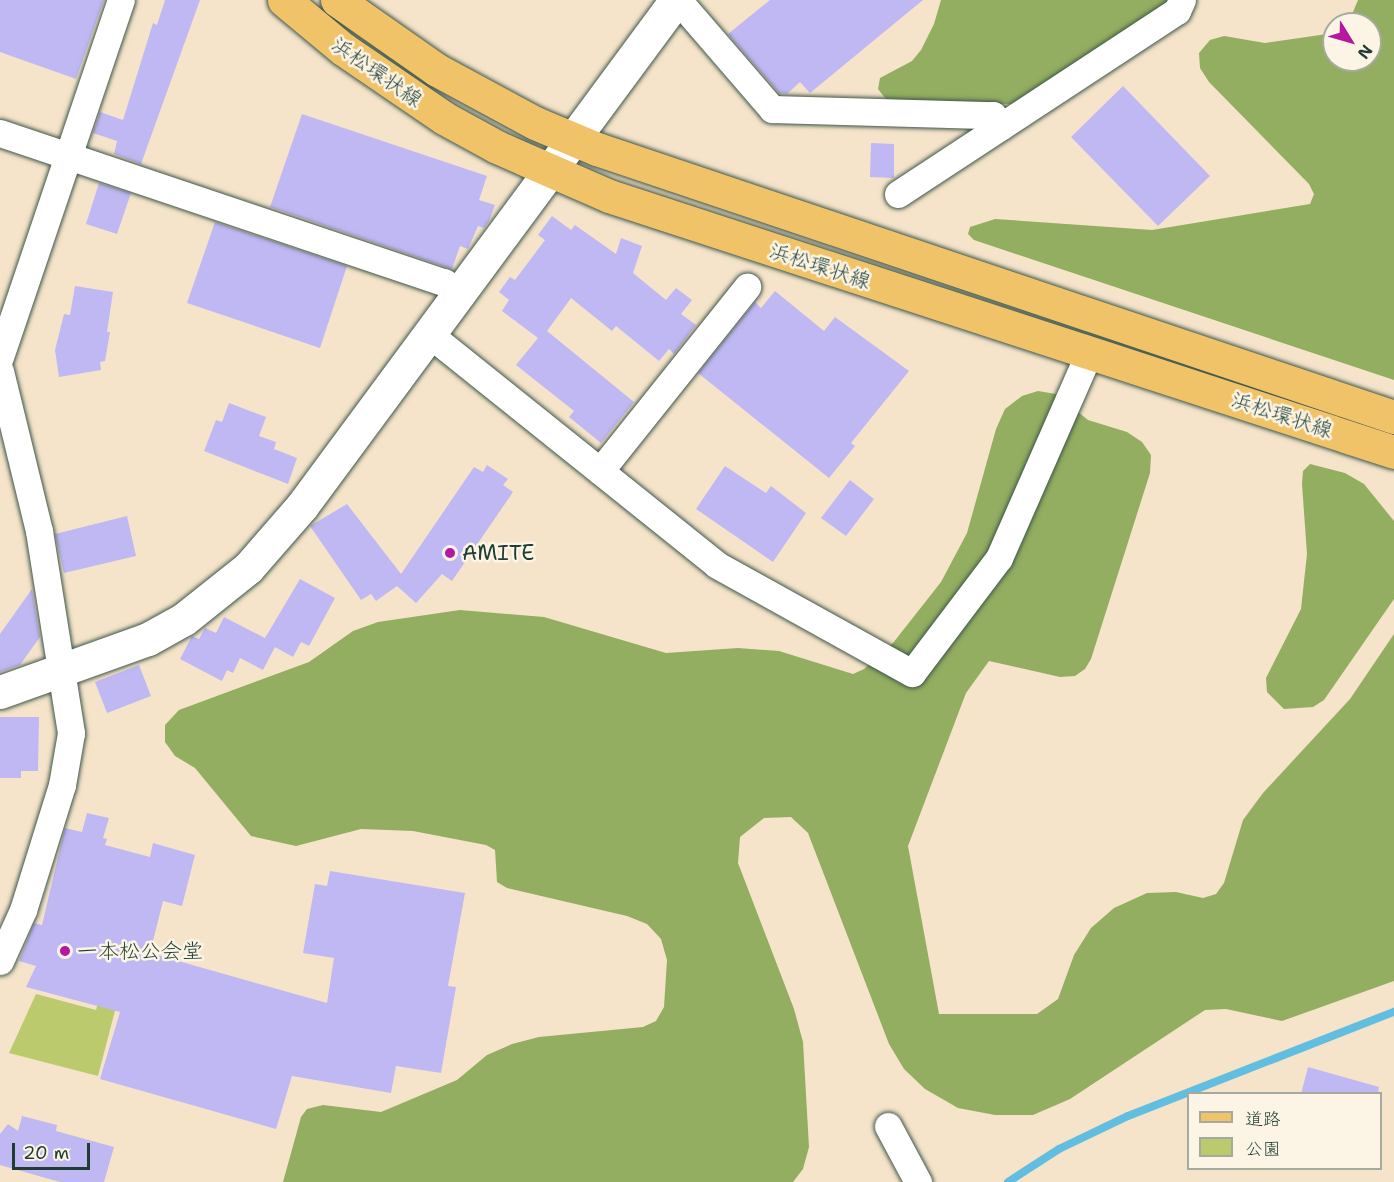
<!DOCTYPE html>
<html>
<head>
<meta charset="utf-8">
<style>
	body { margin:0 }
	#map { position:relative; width:1394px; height:1182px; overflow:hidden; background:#f5e4ca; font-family:"Shantell Sans","Klee One",sans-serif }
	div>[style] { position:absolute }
	.green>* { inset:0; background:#baca6c }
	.forest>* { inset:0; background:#93ae60 }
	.stream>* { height:8px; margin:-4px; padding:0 4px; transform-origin:4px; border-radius:4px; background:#62bee0 }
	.building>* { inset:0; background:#c0b8f3 }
	.roads { filter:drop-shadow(0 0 2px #3f564a) drop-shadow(0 0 2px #3f564a) }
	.minor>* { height:27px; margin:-13.5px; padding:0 13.5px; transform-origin:13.5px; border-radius:13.5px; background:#fff }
	.tertiary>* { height:33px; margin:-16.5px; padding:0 16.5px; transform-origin:16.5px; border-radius:16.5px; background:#fff }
	.primary>* { height:33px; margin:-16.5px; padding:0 16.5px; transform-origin:16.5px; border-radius:16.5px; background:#f1c369 }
	.dots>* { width:16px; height:16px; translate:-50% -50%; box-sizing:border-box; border:3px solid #fcf5e5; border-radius:50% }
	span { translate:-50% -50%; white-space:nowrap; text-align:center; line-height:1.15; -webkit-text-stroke:5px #fcf5e5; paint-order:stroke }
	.street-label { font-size:21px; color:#1f3d34 }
	.poi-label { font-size:21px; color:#1f3d34 }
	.left { translate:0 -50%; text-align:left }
	.legend { position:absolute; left:1187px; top:1092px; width:195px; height:78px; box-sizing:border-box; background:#fcf5e5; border:2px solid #a4ab9e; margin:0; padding:8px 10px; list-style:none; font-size:18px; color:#1f3d34 }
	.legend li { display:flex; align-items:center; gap:12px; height:30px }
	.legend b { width:30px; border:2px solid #a4ab9e }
	.north { position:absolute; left:1322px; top:12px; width:60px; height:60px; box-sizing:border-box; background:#fcf5e5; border:2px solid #a4ab9e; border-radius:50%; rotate:127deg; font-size:16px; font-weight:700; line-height:24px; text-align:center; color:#1f3d34 }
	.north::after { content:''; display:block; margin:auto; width:21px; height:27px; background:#b5179e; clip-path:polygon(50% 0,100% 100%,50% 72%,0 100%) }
	.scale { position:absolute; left:12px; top:1143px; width:78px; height:27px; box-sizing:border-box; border:3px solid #1f3d34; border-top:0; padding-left:8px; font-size:18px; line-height:21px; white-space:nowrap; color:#1f3d34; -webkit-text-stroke:4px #fcf5e5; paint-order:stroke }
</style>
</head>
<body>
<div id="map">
	<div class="green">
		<div style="clip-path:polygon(36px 994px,96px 1010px,100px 995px,118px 999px,98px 1076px,9px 1053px)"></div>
	</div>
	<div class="forest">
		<div style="clip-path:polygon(941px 0,1170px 0,1014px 104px,897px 103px,885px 98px,878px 89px,880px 78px,912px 61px,921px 50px,934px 24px)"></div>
		<div style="clip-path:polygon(1358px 0,1394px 0,1394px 380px,974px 240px,968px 234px,970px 227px,995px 219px,1152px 230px,1310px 204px,1314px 194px,1309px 184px,1209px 82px,1200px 68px,1199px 53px,1210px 40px,1224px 36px,1265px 43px,1334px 33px,1334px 60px,1370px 60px,1370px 24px,1348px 24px)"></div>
		<div style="clip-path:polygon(1038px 391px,1056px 394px,1088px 420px,1127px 432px,1142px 442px,1151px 455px,1150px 473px,1091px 659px,1085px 669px,1075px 676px,1060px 677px,989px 661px,966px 693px,908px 846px,939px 1014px,1037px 1014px,1058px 999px,1074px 955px,1091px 928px,1114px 908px,1147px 893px,1176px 892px,1203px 898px,1216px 894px,1224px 883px,1243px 820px,1263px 793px,1350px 699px,1394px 634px,1394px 981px,1282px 1021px,1226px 1009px,1205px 1010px,1070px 1099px,1033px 1115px,995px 1115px,958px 1108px,925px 1089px,904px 1069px,889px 1044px,808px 833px,791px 817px,764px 818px,740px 837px,738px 863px,794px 1009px,803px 1042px,809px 1147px,803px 1169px,793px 1182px,283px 1182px,301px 1117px,307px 1109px,323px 1105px,381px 1112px,457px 1080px,487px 1055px,512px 1044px,539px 1037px,643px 1027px,656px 1021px,664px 1007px,667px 960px,661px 939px,647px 924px,627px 916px,507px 888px,497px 882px,495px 850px,486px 845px,413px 831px,361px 829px,296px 846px,251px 836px,195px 768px,175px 756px,165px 742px,165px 725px,179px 710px,309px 662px,353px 631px,378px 622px,460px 610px,544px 617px,666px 653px,738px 648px,779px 651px,853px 674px,864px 669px,893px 643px,941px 582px,967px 533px,996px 429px,1005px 409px,1022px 396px)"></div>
		<div style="clip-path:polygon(1310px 464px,1345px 473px,1364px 484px,1394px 521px,1394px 599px,1324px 700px,1313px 707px,1284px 709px,1267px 692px,1266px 678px,1301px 609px,1307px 554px,1302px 484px,1303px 471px)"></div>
	</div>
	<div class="stream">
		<div style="left:1008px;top:1182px;width:61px;rotate:-32.9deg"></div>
		<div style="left:1059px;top:1149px;width:76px;rotate:-25.6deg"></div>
		<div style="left:1128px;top:1116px;width:286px;rotate:-21.4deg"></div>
	</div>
	<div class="building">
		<div style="clip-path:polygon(0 0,104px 0,76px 79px,0 52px)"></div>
		<div style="clip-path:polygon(165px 0,200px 0,141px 164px,114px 154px,117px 141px,93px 133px,100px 112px,123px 120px,153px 23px,157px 25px)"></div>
		<div style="clip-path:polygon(770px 0,923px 0,810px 93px,800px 82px,787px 94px,779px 93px,728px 34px)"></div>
		<div style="clip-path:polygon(1123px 86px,1210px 176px,1158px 226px,1071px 137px)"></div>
		<div style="clip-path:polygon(302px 114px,487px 176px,479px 200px,495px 205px,489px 221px,484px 228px,478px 226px,468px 249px,460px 246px,452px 269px,270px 207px)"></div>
		<div style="clip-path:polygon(871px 143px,894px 144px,894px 178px,870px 177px)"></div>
		<div style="clip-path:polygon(99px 183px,131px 193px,117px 234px,86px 224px)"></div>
		<div style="clip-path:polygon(552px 216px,571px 230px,575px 225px,616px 254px,621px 238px,642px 246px,633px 273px,666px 300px,676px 288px,692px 300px,681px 314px,696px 325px,674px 354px,669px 349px,659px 361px,616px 326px,612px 331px,571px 298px,547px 331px,634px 402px,601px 443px,569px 417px,574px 411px,516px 365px,538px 338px,502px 311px,509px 300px,499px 292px,510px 277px,515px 280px,545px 240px,538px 235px)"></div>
		<div style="clip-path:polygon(215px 222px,347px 266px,320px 348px,187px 303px)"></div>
		<div style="clip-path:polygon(75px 286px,113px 292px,107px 332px,110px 332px,105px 361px,100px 362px,101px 370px,59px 377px,55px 350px,64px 314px,70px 315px)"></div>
		<div style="clip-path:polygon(775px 291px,824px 331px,835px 317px,909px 371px,851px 443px,855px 446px,829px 478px,698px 373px,755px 302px,761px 308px)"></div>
		<div style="clip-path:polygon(229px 403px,266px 417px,259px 436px,276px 442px,274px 449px,297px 458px,288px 484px,204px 451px,216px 420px,222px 422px)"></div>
		<div style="clip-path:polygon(487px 465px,508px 479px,503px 485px,513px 492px,452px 581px,442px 574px,416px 603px,397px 586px,376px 601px,371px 594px,361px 600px,310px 526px,347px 504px,401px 574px,474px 467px,483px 472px)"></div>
		<div style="clip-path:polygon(725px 466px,766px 493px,771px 486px,806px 513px,773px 562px,696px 509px)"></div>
		<div style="clip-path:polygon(850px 480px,874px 499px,846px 536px,821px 518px)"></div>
		<div style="clip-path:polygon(127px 516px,136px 556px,64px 573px,55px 534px)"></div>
		<div style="clip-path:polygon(300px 579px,335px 598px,309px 646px,301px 642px,293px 657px,275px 647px,263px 670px,240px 658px,233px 673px,227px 670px,222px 681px,180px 659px,192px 636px,199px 639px,205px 628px,216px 633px,224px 617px,265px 638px)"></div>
		<div style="clip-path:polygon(32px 589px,40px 637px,20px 665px,0 672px,0 634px)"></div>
		<div style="clip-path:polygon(139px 665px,151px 696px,107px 713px,95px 682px)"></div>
		<div style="clip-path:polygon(0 717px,39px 717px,38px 771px,21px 771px,21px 778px,0 778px)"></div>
		<div style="clip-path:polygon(87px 813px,109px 818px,103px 838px,107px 839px,105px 845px,150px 857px,153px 843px,195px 855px,182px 906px,163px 901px,150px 953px,327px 1003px,334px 958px,303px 953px,315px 884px,327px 886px,330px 871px,465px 893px,448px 986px,456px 987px,441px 1073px,396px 1066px,391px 1093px,292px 1076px,276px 1129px,100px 1079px,120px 1012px,26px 987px,36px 966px,19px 961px,34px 923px,42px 925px,65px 828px,82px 832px)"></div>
		<div style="clip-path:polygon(1308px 1067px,1379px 1087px,1378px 1094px,1301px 1094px)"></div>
		<div style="clip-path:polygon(22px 1116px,57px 1125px,56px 1131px,114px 1147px,104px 1182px,60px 1182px,0 1165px,0 1134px,8px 1124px,18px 1131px)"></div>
	</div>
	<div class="roads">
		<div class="minor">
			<div style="left:678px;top:0;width:144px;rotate:49.2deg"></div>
			<div style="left:772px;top:109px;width:221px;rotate:1.6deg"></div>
			<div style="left:993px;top:115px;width:14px;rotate:56deg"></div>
			<div style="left:0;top:133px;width:468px;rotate:18.6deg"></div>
			<div style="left:444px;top:282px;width:19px;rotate:36deg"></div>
			<div style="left:898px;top:194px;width:334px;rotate:-33.3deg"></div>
			<div style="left:1177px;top:11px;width:12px;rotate:-66deg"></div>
			<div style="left:429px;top:334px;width:369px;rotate:38.7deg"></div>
			<div style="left:717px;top:565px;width:223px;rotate:29deg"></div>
			<div style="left:912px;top:673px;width:144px;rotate:-52.9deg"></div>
			<div style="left:999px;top:558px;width:226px;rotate:-66.3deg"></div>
			<div style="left:0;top:357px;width:377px;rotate:-71.3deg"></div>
			<div style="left:0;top:371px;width:165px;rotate:76.3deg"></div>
			<div style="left:39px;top:531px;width:205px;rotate:81deg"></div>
			<div style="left:71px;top:733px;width:53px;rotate:99.8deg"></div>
			<div style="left:62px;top:785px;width:131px;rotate:107.3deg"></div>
			<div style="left:23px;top:910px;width:56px;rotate:114.3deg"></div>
			<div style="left:600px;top:471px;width:236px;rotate:-51.4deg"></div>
			<div style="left:888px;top:1126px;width:64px;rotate:61.8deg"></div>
		</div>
		<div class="tertiary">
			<div style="left:0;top:692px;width:157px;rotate:-19.7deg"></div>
			<div style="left:148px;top:639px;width:41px;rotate:-29.1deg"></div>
			<div style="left:184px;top:619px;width:82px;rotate:-38.6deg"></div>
			<div style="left:248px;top:568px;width:82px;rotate:-48.9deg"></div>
			<div style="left:302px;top:506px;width:629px;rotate:-53.53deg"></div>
		</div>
		<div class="primary">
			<div style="left:284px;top:0;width:77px;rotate:39.7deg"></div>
			<div style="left:343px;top:49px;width:122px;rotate:34.3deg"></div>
			<div style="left:444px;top:118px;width:60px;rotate:28.7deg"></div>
			<div style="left:497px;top:147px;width:122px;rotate:23.6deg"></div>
			<div style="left:609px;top:196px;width:826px;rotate:18.06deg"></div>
			<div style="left:337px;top:0;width:122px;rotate:35deg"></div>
			<div style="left:437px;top:70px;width:111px;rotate:28.4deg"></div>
			<div style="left:535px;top:123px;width:67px;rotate:22.8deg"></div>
			<div style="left:597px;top:149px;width:841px;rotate:18.59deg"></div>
		</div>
	</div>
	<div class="dots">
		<div style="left:450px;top:553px;background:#b5179e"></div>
		<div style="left:65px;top:951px;background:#b5179e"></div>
	</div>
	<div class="street-label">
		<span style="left:377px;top:72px;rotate:35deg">浜松環状線</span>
		<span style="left:820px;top:266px;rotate:18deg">浜松環状線</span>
		<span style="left:1282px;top:415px;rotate:18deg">浜松環状線</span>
	</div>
	<div class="poi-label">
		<span class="left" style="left:462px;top:553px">AMITE</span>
		<span class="left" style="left:77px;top:951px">一本松公会堂</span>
	</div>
	<ul class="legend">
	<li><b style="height:8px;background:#f1c369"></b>道路</li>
	<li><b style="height:16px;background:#baca6c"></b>公園</li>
	</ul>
	<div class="north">N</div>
	<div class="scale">20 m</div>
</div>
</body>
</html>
